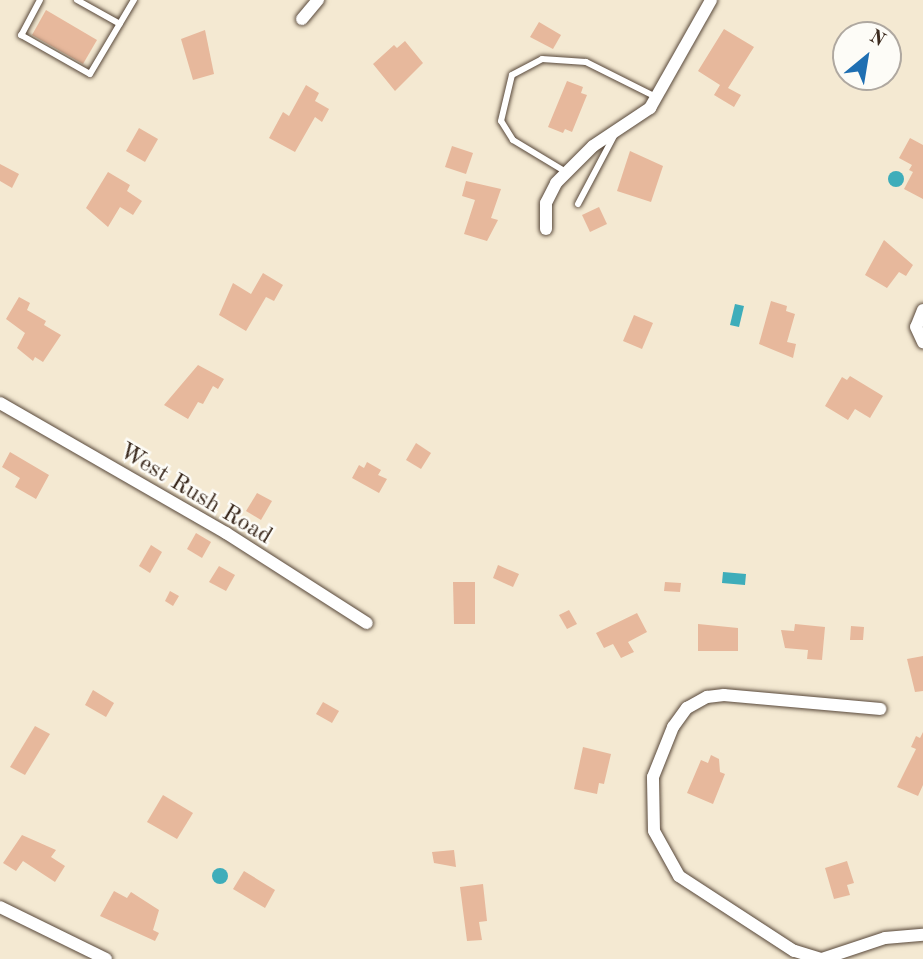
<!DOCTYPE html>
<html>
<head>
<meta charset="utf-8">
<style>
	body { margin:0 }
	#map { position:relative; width:923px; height:959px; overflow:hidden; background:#f4e9d2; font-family:"Old Standard TT",serif }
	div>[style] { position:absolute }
	.water>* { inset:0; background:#3eadba }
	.round { border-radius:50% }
	.building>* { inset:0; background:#e7b89c }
	.roads { filter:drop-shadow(0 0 2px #574739) drop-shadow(0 0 2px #574739) }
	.lane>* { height:6px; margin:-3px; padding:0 3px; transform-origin:3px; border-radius:3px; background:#fff }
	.street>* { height:12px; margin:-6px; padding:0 6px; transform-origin:6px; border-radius:6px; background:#fff }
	span { translate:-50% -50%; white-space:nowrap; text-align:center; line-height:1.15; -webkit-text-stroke:5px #fdfcf7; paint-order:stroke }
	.street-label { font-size:24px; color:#3b2a1e }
	.north { position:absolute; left:832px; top:21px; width:70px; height:70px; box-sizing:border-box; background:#fdfcf7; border:2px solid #afa8a0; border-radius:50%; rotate:30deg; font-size:19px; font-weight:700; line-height:28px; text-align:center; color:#3b2a1e }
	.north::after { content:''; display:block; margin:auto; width:24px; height:32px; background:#1f6fb2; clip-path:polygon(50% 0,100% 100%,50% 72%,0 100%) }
</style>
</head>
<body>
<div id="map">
	<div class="water">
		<div class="round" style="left:888px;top:171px;width:16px;height:16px"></div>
		<div style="clip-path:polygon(735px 304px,744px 306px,739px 327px,730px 325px)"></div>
		<div style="clip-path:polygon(723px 572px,746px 574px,745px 585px,722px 583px)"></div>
		<div class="round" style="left:212px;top:868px;width:16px;height:16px"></div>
	</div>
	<div class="building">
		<div style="clip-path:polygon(46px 10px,97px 40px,83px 64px,32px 35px)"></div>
		<div style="clip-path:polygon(539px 22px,561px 35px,553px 49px,530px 37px)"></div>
		<div style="clip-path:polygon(724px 29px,754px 47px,728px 88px,741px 95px,734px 107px,714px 95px,720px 85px,698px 71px)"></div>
		<div style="clip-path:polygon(205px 30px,214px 74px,193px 80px,181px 39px)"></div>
		<div style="clip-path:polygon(405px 41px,423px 63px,395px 91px,373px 64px,394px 45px,397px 48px)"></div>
		<div style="clip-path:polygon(567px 81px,583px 87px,581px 93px,587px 95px,572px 132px,565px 129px,563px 133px,548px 127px)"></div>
		<div style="clip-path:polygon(306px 85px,319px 93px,315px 101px,329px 109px,322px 122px,315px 117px,295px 152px,269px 138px,283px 112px,289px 116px)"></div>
		<div style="clip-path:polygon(139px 128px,158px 139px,145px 162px,126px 151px)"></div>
		<div style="clip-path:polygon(910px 138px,923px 145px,923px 199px,904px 189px,913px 172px,909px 170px,912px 165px,899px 158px)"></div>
		<div style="clip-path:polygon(452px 146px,473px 153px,466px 174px,445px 167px)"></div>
		<div style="clip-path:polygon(630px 151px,663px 166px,651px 202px,617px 191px)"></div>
		<div style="clip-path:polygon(0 164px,19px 174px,12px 188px,0 181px)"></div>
		<div style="clip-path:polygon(108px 172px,130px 185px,127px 191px,142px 201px,133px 215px,120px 207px,108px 227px,86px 208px)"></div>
		<div style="clip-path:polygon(466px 181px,501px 189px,491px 218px,498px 220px,487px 241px,464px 234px,475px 200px,462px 196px)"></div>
		<div style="clip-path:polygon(599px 207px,607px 224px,590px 232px,582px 215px)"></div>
		<div style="clip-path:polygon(884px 240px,913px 265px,906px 276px,899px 272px,887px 288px,865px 275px)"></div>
		<div style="clip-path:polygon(263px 273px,283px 285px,274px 301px,266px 297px,246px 331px,219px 315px,233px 283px,251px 294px)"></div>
		<div style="clip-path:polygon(19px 297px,30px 303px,27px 310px,46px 321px,44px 325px,61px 335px,43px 362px,35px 357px,33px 361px,17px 348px,25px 333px,6px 319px)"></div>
		<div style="clip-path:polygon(771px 301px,787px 306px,786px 311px,795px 314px,787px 342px,796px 344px,793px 358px,759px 344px)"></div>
		<div style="clip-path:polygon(634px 315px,653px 323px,642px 349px,623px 341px)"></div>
		<div style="clip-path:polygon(198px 365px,224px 379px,218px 389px,213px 386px,203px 404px,198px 402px,188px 419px,164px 405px)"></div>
		<div style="clip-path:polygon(850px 376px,883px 396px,870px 418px,855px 409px,848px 420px,825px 406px,842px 377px,847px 380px)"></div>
		<div style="clip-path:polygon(416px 443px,431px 453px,421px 469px,406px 460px)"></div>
		<div style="clip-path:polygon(10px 452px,49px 475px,36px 499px,15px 487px,20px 478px,2px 467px)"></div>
		<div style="clip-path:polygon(367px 462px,381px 470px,378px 475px,387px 479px,379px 493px,352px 478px,359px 465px,364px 468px)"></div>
		<div style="clip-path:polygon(257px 493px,272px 501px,261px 520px,246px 511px)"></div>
		<div style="clip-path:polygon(196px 533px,211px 542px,202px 558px,187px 549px)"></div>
		<div style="clip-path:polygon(151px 545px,162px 552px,150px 573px,139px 566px)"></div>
		<div style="clip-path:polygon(498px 565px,519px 574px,513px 587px,493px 578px)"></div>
		<div style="clip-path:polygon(219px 566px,235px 575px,226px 591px,209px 582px)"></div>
		<div style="clip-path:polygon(453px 582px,475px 582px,475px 624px,454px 624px)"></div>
		<div style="clip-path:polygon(665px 582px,681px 583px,680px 592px,664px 591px)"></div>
		<div style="clip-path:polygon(170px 591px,179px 596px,173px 606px,165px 601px)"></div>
		<div style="clip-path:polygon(569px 610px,577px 624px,567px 629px,559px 615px)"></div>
		<div style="clip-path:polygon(637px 613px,647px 632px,628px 642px,634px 652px,621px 658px,613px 644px,604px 648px,596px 633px)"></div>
		<div style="clip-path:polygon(698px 624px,738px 628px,738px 651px,698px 651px)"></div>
		<div style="clip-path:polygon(795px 624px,825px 627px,822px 660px,807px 659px,808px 650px,785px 648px,781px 630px,794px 631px)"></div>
		<div style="clip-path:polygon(851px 626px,864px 627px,863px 640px,850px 640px)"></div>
		<div style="clip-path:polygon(923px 656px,923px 691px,915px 692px,907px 659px)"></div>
		<div style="clip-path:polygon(93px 690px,114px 703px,106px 717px,85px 705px)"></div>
		<div style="clip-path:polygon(323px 702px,339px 711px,332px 723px,316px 714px)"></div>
		<div style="clip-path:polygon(35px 726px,50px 734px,25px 775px,10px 767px)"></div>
		<div style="clip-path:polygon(923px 732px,923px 785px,918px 796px,897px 787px,916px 749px,911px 747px,916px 736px,920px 738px)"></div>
		<div style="clip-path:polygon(583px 747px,611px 754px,604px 784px,599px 783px,597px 794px,574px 789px)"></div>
		<div style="clip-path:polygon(711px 755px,719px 759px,720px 772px,725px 774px,713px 804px,687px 793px,701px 760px,708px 763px)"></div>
		<div style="clip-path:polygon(163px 795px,193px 813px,177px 839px,147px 822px)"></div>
		<div style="clip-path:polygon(22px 835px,56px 850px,51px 857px,65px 866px,55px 882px,23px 861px,16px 871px,3px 863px)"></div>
		<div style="clip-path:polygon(454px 850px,456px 867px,434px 863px,432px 852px)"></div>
		<div style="clip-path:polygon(847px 861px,854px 883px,847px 885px,850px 895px,834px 899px,825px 868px)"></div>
		<div style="clip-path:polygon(244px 871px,275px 890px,265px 908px,233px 889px)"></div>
		<div style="clip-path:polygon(483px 884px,487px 921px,479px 922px,482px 940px,467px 941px,460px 887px)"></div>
		<div style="clip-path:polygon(114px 891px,127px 898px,131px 892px,159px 910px,153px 930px,159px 933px,155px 941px,100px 916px)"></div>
	</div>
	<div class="roads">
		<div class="lane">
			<div style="left:40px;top:0;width:40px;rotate:118deg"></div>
			<div style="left:21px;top:35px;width:79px;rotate:29.5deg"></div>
			<div style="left:90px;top:74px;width:86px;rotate:-59.3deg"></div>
			<div style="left:77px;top:0;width:49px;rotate:29.2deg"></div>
			<div style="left:566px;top:172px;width:62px;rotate:-148.9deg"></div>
			<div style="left:513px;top:140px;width:22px;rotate:-122deg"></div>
			<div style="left:501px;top:121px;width:47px;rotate:-76.6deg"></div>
			<div style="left:512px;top:75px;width:34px;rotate:-28deg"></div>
			<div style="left:542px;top:59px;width:44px;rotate:3.9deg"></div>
			<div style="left:586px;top:62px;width:78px;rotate:26.6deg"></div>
			<div style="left:578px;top:204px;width:79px;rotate:-62.1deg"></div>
		</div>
		<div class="street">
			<div style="left:302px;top:19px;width:25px;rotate:-50deg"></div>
			<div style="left:546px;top:229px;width:26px;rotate:-90deg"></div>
			<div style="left:546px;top:203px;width:22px;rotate:-63deg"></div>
			<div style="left:556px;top:183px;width:52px;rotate:-45deg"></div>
			<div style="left:593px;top:146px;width:69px;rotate:-33.7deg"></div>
			<div style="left:650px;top:108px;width:124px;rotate:-60.5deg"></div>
			<div style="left:923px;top:310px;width:18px;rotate:112deg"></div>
			<div style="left:916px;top:327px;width:17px;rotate:65deg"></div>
			<div style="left:0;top:403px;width:261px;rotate:29.9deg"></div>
			<div style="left:226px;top:533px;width:167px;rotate:32.6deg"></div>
			<div style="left:0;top:907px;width:118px;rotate:26.1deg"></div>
			<div style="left:821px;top:959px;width:28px;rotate:-163deg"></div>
			<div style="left:794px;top:951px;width:137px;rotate:-146.9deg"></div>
			<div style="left:679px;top:876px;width:51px;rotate:-119.1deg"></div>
			<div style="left:654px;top:831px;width:54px;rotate:-91.1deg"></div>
			<div style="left:653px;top:777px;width:54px;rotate:-68.2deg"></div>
			<div style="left:673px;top:727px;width:24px;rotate:-54deg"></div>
			<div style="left:687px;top:708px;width:23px;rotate:-29deg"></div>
			<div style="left:707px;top:697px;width:17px;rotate:-7deg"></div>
			<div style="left:724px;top:695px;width:157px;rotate:5.1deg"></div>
			<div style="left:822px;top:959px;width:66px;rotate:-18.4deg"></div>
			<div style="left:885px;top:938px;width:38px;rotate:-5deg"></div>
		</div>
	</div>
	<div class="street-label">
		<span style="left:195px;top:495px;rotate:31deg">West Rush Road</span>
	</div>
	<div class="north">N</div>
</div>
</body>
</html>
